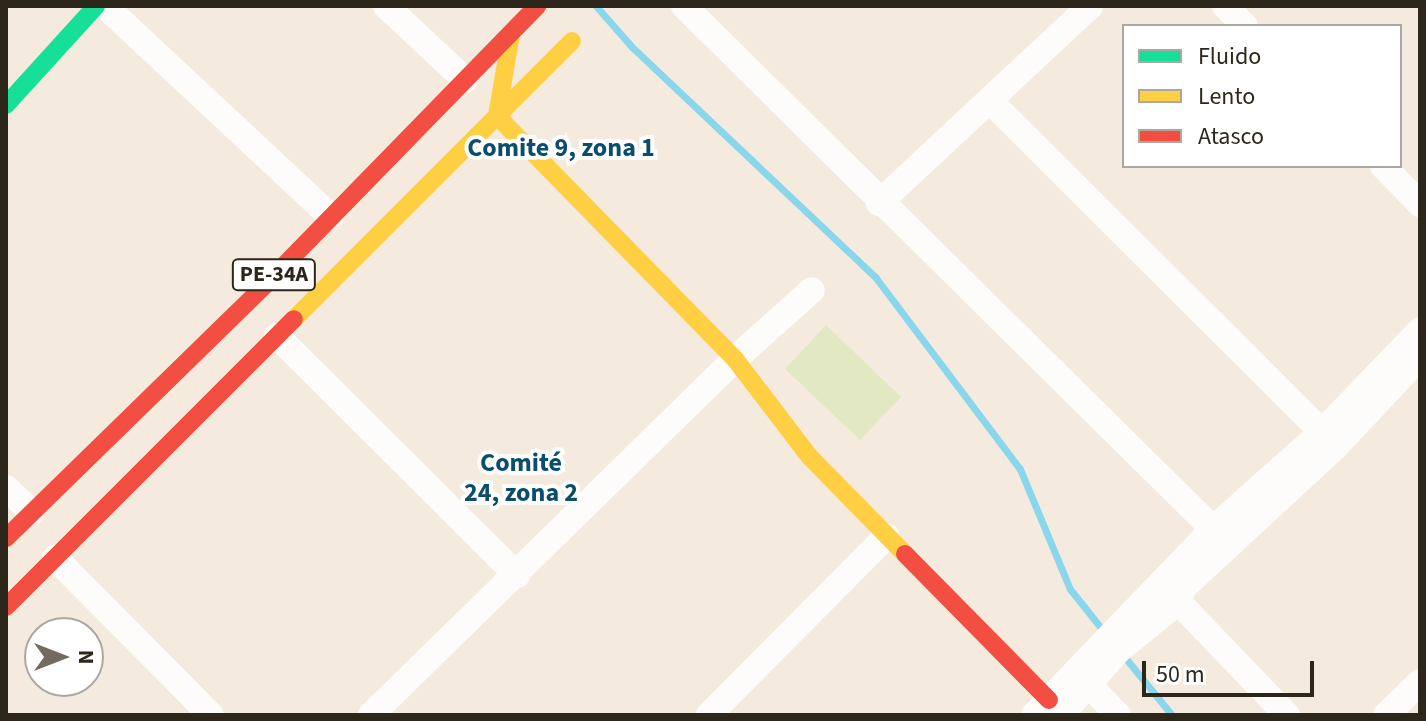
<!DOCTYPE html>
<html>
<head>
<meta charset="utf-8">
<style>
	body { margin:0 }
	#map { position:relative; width:1426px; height:721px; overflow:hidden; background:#f4ebde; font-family:"Source Sans 3",sans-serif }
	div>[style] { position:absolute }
	.green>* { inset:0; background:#e2e8c1 }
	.stream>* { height:7px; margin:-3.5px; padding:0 3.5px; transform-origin:3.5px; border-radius:3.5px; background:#8ad6ed }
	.street>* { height:26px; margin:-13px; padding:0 13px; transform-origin:13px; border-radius:13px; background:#fdfcfa }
	.fast>* { height:18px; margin:-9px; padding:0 9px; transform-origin:9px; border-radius:9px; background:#16e098 }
	.slow>* { height:18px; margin:-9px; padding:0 9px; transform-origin:9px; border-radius:9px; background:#ffcf43 }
	.jam>* { height:18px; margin:-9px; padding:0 9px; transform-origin:9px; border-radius:9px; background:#f24e42 }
	span { translate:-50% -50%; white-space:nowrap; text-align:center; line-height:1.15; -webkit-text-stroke:8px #fff; paint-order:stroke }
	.shield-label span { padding:2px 6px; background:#fff; border:2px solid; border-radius:6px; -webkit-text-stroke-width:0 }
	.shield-label { font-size:22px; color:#2d261a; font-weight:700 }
	.neighbourhood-label { font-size:26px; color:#0b4d6c; font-weight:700 }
	.frame { position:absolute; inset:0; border:8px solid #2d261a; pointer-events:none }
	.legend { position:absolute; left:1122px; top:24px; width:280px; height:144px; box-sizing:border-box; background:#fff; border:2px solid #aba8a3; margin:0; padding:10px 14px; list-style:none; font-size:24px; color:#2d261a }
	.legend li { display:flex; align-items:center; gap:16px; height:40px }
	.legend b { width:40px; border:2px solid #aba8a3 }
	.north { position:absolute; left:24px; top:617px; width:80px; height:80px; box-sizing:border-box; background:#fff; border:2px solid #aba8a3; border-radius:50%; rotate:90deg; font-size:22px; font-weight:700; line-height:32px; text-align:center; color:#2d261a }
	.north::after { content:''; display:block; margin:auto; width:28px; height:36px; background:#736b5f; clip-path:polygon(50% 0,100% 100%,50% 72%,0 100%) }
	.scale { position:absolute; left:1142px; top:661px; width:172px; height:36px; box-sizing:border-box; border:4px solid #2d261a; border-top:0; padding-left:10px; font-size:24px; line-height:28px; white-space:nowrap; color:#2d261a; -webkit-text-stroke:6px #fff; paint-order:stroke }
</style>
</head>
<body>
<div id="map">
	<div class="green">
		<div style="clip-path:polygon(826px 325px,901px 397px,860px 440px,785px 369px)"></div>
	</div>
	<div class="stream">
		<div style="left:596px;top:6px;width:55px;rotate:48.7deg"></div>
		<div style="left:632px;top:47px;width:336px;rotate:43.4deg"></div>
		<div style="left:876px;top:278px;width:239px;rotate:53deg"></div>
		<div style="left:1020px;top:469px;width:130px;rotate:67.4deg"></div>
		<div style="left:1070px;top:589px;width:56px;rotate:51.5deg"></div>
		<div style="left:1123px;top:655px;width:77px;rotate:50.8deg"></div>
	</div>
	<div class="street">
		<div style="left:105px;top:6px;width:309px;rotate:43deg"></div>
		<div style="left:386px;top:6px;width:108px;rotate:43.1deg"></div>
		<div style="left:684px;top:6px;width:744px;rotate:44.67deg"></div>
		<div style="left:1225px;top:6px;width:28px;rotate:45deg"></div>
		<div style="left:991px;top:102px;width:484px;rotate:44.9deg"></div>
		<div style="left:1383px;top:166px;width:53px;rotate:45.8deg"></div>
		<div style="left:879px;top:203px;width:289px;rotate:-43deg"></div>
		<div style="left:277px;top:336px;width:339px;rotate:44.9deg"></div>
		<div style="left:6px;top:488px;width:35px;rotate:43deg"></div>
		<div style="left:55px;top:558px;width:221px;rotate:45.2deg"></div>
		<div style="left:1166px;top:589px;width:175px;rotate:46.2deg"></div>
		<div style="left:1088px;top:684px;width:43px;rotate:45.9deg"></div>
		<div style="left:371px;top:715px;width:509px;rotate:-44.36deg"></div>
		<div style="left:735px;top:359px;width:103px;rotate:-41.9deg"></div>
		<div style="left:709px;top:715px;width:252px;rotate:-45.2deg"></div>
		<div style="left:1034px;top:715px;width:258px;rotate:-46.1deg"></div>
		<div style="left:1213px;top:529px;width:146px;rotate:-41.7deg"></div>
		<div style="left:1322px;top:432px;width:141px;rotate:-46.1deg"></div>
		<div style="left:1061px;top:715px;width:87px;rotate:-48.3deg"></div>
		<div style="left:1119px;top:650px;width:76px;rotate:-39.1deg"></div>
		<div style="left:1178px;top:602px;width:16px;rotate:-68deg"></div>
		<div style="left:1184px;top:587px;width:207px;rotate:-42.8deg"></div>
		<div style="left:1336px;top:446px;width:122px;rotate:-46.7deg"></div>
		<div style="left:1386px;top:715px;width:47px;rotate:-44.1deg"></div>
	</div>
	<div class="fast">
		<div style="left:6px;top:105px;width:134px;rotate:-47.7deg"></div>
	</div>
	<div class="slow">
		<div style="left:511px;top:34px;width:83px;rotate:99.7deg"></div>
		<div style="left:497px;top:116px;width:340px;rotate:45.6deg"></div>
		<div style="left:735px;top:359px;width:122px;rotate:52.7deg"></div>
		<div style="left:809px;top:456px;width:137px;rotate:45.6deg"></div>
		<div style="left:294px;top:319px;width:393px;rotate:-45deg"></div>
	</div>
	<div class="jam">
		<div style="left:6px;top:538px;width:362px;rotate:-44.3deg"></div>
		<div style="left:265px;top:285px;width:390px;rotate:-45.7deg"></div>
		<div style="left:905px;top:554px;width:205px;rotate:45.4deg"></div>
		<div style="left:6px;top:607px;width:407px;rotate:-45deg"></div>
	</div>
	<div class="shield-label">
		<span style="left:274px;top:275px">PE-34A</span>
	</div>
	<div class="neighbourhood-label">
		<span style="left:561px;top:148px">Comite 9, zona 1</span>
		<span style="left:521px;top:478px">Comité<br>24, zona 2</span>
	</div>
	<div class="frame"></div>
	<ul class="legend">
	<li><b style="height:10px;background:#16e098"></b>Fluido</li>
	<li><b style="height:10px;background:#ffcf43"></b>Lento</li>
	<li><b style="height:10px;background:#f24e42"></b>Atasco</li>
	</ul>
	<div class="north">N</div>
	<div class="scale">50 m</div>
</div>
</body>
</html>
